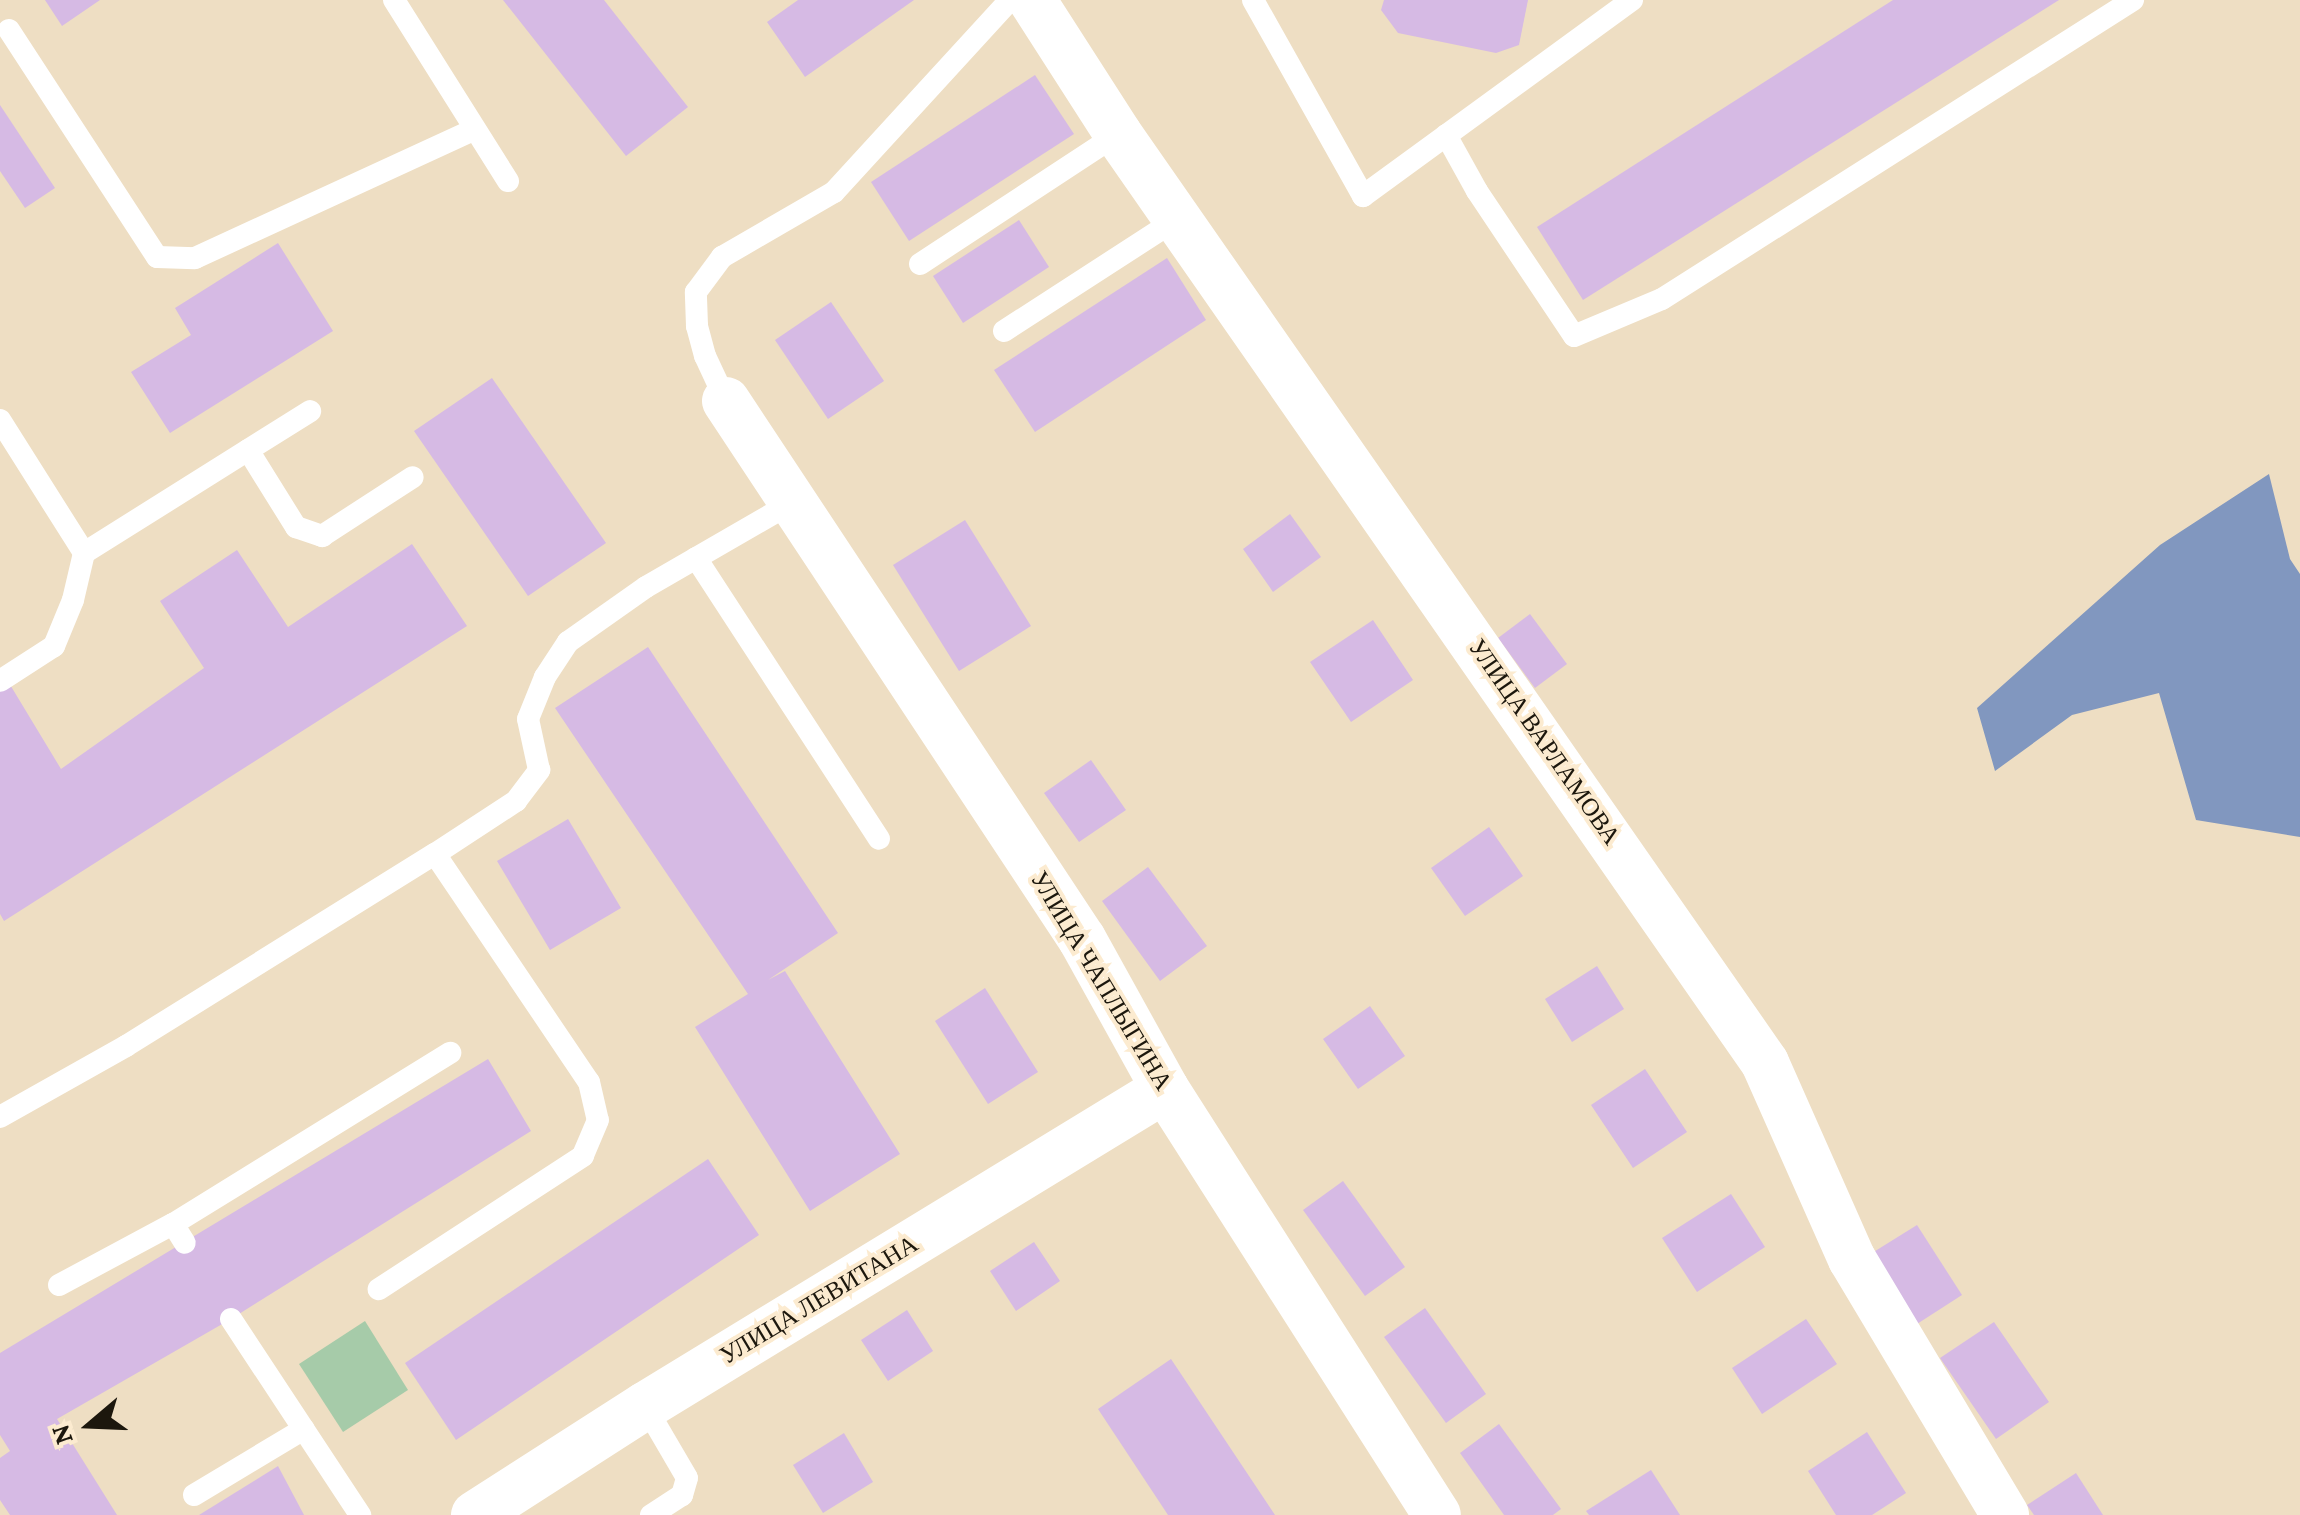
<!DOCTYPE html>
<html>
<head>
<meta charset="utf-8">
<style>
	body { margin:0 }
	#map { position:relative; width:2300px; height:1515px; overflow:hidden; background:#eedec3; font-family:"Crimson Pro",serif }
	div>[style] { position:absolute }
	.green>* { inset:0; background:#a6cba9 }
	.water>* { inset:0; background:#8197bf }
	.building>* { inset:0; background:#d6bae4 }
	.lane>* { height:22px; margin:-11px; padding:0 11px; transform-origin:11px; border-radius:11px; background:#fff }
	.street>* { height:48px; margin:-24px; padding:0 24px; transform-origin:24px; border-radius:24px; background:#fff }
	span { translate:-50% -50%; white-space:nowrap; text-align:center; line-height:1.15; -webkit-text-stroke:8px #fcebd0; paint-order:stroke }
	.street-label { font-size:25px; color:#1c170d }
	.north { position:absolute; left:40px; top:1375px; width:100px; height:100px; -webkit-text-stroke:8px #fcebd0; paint-order:stroke; rotate:251deg; font-size:28px; font-weight:700; line-height:40px; text-align:center; color:#1c170d }
	.north::after { content:''; display:block; margin:auto; width:35px; height:45px; background:#1c170d; clip-path:polygon(50% 0,100% 100%,50% 72%,0 100%) }
</style>
</head>
<body>
<div id="map">
	<div class="green">
		<div style="clip-path:polygon(365px 1321px,408px 1390px,343px 1432px,299px 1364px)"></div>
	</div>
	<div class="water">
		<div style="clip-path:polygon(2269px 474px,2290px 559px,2300px 574px,2300px 837px,2196px 820px,2159px 693px,2072px 715px,1995px 771px,1977px 708px,2160px 545px)"></div>
	</div>
	<div class="building">
		<div style="clip-path:polygon(45px 0,100px 0,62px 26px)"></div>
		<div style="clip-path:polygon(503px 0,604px 0,688px 107px,626px 156px)"></div>
		<div style="clip-path:polygon(798px 0,914px 0,805px 77px,767px 22px)"></div>
		<div style="clip-path:polygon(1384px 0,1528px 0,1519px 45px,1496px 53px,1398px 33px,1381px 10px)"></div>
		<div style="clip-path:polygon(1893px 0,2059px 0,1583px 300px,1537px 227px)"></div>
		<div style="clip-path:polygon(1035px 75px,1074px 134px,909px 241px,871px 182px)"></div>
		<div style="clip-path:polygon(0 105px,55px 188px,25px 208px,0 171px)"></div>
		<div style="clip-path:polygon(1019px 220px,1049px 267px,963px 323px,933px 276px)"></div>
		<div style="clip-path:polygon(278px 243px,333px 331px,170px 433px,131px 372px,191px 335px,175px 308px)"></div>
		<div style="clip-path:polygon(1167px 258px,1206px 320px,1035px 432px,994px 370px)"></div>
		<div style="clip-path:polygon(831px 302px,884px 381px,828px 419px,775px 340px)"></div>
		<div style="clip-path:polygon(492px 378px,606px 543px,528px 596px,414px 431px)"></div>
		<div style="clip-path:polygon(1290px 514px,1321px 557px,1273px 592px,1243px 549px)"></div>
		<div style="clip-path:polygon(965px 520px,1031px 626px,959px 671px,893px 565px)"></div>
		<div style="clip-path:polygon(412px 544px,467px 626px,4px 921px,0 914px,0 689px,9px 683px,61px 769px,204px 668px,160px 601px,237px 550px,288px 627px)"></div>
		<div style="clip-path:polygon(1530px 614px,1567px 664px,1535px 688px,1498px 638px)"></div>
		<div style="clip-path:polygon(1373px 620px,1413px 680px,1351px 722px,1310px 662px)"></div>
		<div style="clip-path:polygon(648px 647px,838px 933px,768px 980px,785px 971px,900px 1154px,810px 1211px,695px 1027px,748px 994px,555px 708px)"></div>
		<div style="clip-path:polygon(1091px 760px,1126px 810px,1079px 842px,1044px 793px)"></div>
		<div style="clip-path:polygon(568px 819px,621px 908px,550px 950px,497px 861px)"></div>
		<div style="clip-path:polygon(1489px 827px,1523px 876px,1465px 916px,1431px 868px)"></div>
		<div style="clip-path:polygon(1148px 867px,1207px 946px,1160px 981px,1102px 901px)"></div>
		<div style="clip-path:polygon(1597px 966px,1624px 1009px,1572px 1042px,1545px 999px)"></div>
		<div style="clip-path:polygon(985px 988px,1038px 1072px,988px 1104px,935px 1021px)"></div>
		<div style="clip-path:polygon(1370px 1006px,1405px 1056px,1358px 1089px,1323px 1039px)"></div>
		<div style="clip-path:polygon(488px 1059px,531px 1131px,231px 1319px,57px 1419px,117px 1515px,10px 1515px,0 1500px,0 1458px,10px 1451px,0 1435px,0 1353px)"></div>
		<div style="clip-path:polygon(1645px 1069px,1687px 1132px,1633px 1168px,1591px 1105px)"></div>
		<div style="clip-path:polygon(708px 1159px,759px 1235px,456px 1440px,405px 1363px)"></div>
		<div style="clip-path:polygon(1343px 1181px,1405px 1267px,1365px 1296px,1303px 1210px)"></div>
		<div style="clip-path:polygon(1731px 1194px,1765px 1247px,1697px 1292px,1662px 1238px)"></div>
		<div style="clip-path:polygon(1917px 1225px,1962px 1295px,1917px 1324px,1872px 1253px)"></div>
		<div style="clip-path:polygon(1034px 1242px,1060px 1281px,1016px 1311px,990px 1271px)"></div>
		<div style="clip-path:polygon(1425px 1308px,1486px 1394px,1446px 1423px,1384px 1337px)"></div>
		<div style="clip-path:polygon(907px 1310px,933px 1351px,888px 1381px,861px 1340px)"></div>
		<div style="clip-path:polygon(1806px 1319px,1837px 1364px,1762px 1414px,1732px 1368px)"></div>
		<div style="clip-path:polygon(1994px 1322px,2049px 1402px,1996px 1439px,1940px 1358px)"></div>
		<div style="clip-path:polygon(1171px 1359px,1275px 1515px,1168px 1515px,1098px 1409px)"></div>
		<div style="clip-path:polygon(1499px 1424px,1561px 1509px,1553px 1515px,1504px 1515px,1460px 1453px)"></div>
		<div style="clip-path:polygon(1867px 1432px,1906px 1493px,1872px 1515px,1836px 1515px,1808px 1471px)"></div>
		<div style="clip-path:polygon(844px 1433px,873px 1482px,823px 1513px,793px 1465px)"></div>
		<div style="clip-path:polygon(278px 1466px,304px 1515px,199px 1515px)"></div>
		<div style="clip-path:polygon(1651px 1470px,1680px 1515px,1589px 1515px,1586px 1511px)"></div>
		<div style="clip-path:polygon(2076px 1473px,2103px 1515px,2034px 1515px,2027px 1505px)"></div>
	</div>
	<div class="lane">
		<div style="left:394px;top:0;width:214px;rotate:57.8deg"></div>
		<div style="left:1253px;top:0;width:225px;rotate:60.7deg"></div>
		<div style="left:1363px;top:196px;width:333px;rotate:-36.1deg"></div>
		<div style="left:9px;top:30px;width:271px;rotate:56.9deg"></div>
		<div style="left:157px;top:257px;width:38px;rotate:2deg"></div>
		<div style="left:195px;top:258px;width:308px;rotate:-24.7deg"></div>
		<div style="left:1446px;top:135px;width:64px;rotate:61deg"></div>
		<div style="left:1477px;top:191px;width:174px;rotate:56.2deg"></div>
		<div style="left:1574px;top:336px;width:95px;rotate:-22.8deg"></div>
		<div style="left:1662px;top:299px;width:558px;rotate:-32.41deg"></div>
		<div style="left:920px;top:264px;width:237px;rotate:-33.3deg"></div>
		<div style="left:1004px;top:331px;width:208px;rotate:-32.9deg"></div>
		<div style="left:726px;top:401px;width:50px;rotate:-115deg"></div>
		<div style="left:705px;top:356px;width:31px;rotate:-105deg"></div>
		<div style="left:697px;top:326px;width:34px;rotate:-92deg"></div>
		<div style="left:696px;top:292px;width:44px;rotate:-53.4deg"></div>
		<div style="left:722px;top:257px;width:129px;rotate:-30.1deg"></div>
		<div style="left:834px;top:192px;width:260px;rotate:-47.5deg"></div>
		<div style="left:0;top:420px;width:157px;rotate:57.7deg"></div>
		<div style="left:84px;top:553px;width:48px;rotate:103.2deg"></div>
		<div style="left:73px;top:600px;width:50px;rotate:112.4deg"></div>
		<div style="left:54px;top:646px;width:64px;rotate:147.1deg"></div>
		<div style="left:248px;top:450px;width:91px;rotate:58.1deg"></div>
		<div style="left:296px;top:527px;width:28px;rotate:19deg"></div>
		<div style="left:322px;top:536px;width:108px;rotate:-33deg"></div>
		<div style="left:84px;top:553px;width:267px;rotate:-32.1deg"></div>
		<div style="left:696px;top:558px;width:335px;rotate:56.9deg"></div>
		<div style="left:435px;top:854px;width:97px;rotate:-33.2deg"></div>
		<div style="left:516px;top:801px;width:39px;rotate:-53deg"></div>
		<div style="left:539px;top:770px;width:52px;rotate:-102.2deg"></div>
		<div style="left:528px;top:719px;width:45px;rotate:-68deg"></div>
		<div style="left:545px;top:677px;width:42px;rotate:-56.7deg"></div>
		<div style="left:568px;top:642px;width:95px;rotate:-35.2deg"></div>
		<div style="left:646px;top:587px;width:170px;rotate:-30deg"></div>
		<div style="left:0;top:1117px;width:145px;rotate:-29.4deg"></div>
		<div style="left:126px;top:1046px;width:364px;rotate:-31.9deg"></div>
		<div style="left:435px;top:854px;width:275px;rotate:56deg"></div>
		<div style="left:589px;top:1082px;width:39px;rotate:77deg"></div>
		<div style="left:598px;top:1120px;width:39px;rotate:113deg"></div>
		<div style="left:583px;top:1156px;width:244px;rotate:146.9deg"></div>
		<div style="left:173px;top:1224px;width:326px;rotate:-31.7deg"></div>
		<div style="left:59px;top:1285px;width:129px;rotate:-28.2deg"></div>
		<div style="left:173px;top:1224px;width:22px;rotate:58deg"></div>
		<div style="left:231px;top:1319px;width:235px;rotate:56.6deg"></div>
		<div style="left:645px;top:1406px;width:83px;rotate:59.7deg"></div>
		<div style="left:687px;top:1478px;width:18px;rotate:106deg"></div>
		<div style="left:682px;top:1495px;width:37px;rotate:147deg"></div>
		<div style="left:194px;top:1495px;width:128px;rotate:-31deg"></div>
	</div>
	<div class="street">
		<div style="left:1032px;top:0;width:159px;rotate:57.3deg"></div>
		<div style="left:1118px;top:134px;width:1132px;rotate:55.14deg"></div>
		<div style="left:1765px;top:1063px;width:214px;rotate:66.1deg"></div>
		<div style="left:1852px;top:1259px;width:298px;rotate:59.1deg"></div>
		<div style="left:726px;top:401px;width:645px;rotate:56.51deg"></div>
		<div style="left:1082px;top:939px;width:171px;rotate:61deg"></div>
		<div style="left:1165px;top:1089px;width:505px;rotate:57.44deg"></div>
		<div style="left:475px;top:1515px;width:202px;rotate:-32.7deg"></div>
		<div style="left:645px;top:1406px;width:609px;rotate:-31.37deg"></div>
	</div>
	<div class="street-label">
		<span style="left:1544px;top:742px;rotate:55deg">УЛИЦА ВАРЛАМОВА</span>
		<span style="left:1101px;top:981px;rotate:59deg">УЛИЦА ЧАПЛЫГИНА</span>
		<span style="left:819px;top:1300px;rotate:-31deg">УЛИЦА ЛЕВИТАНА</span>
	</div>
	<div class="north">N</div>
</div>
</body>
</html>
